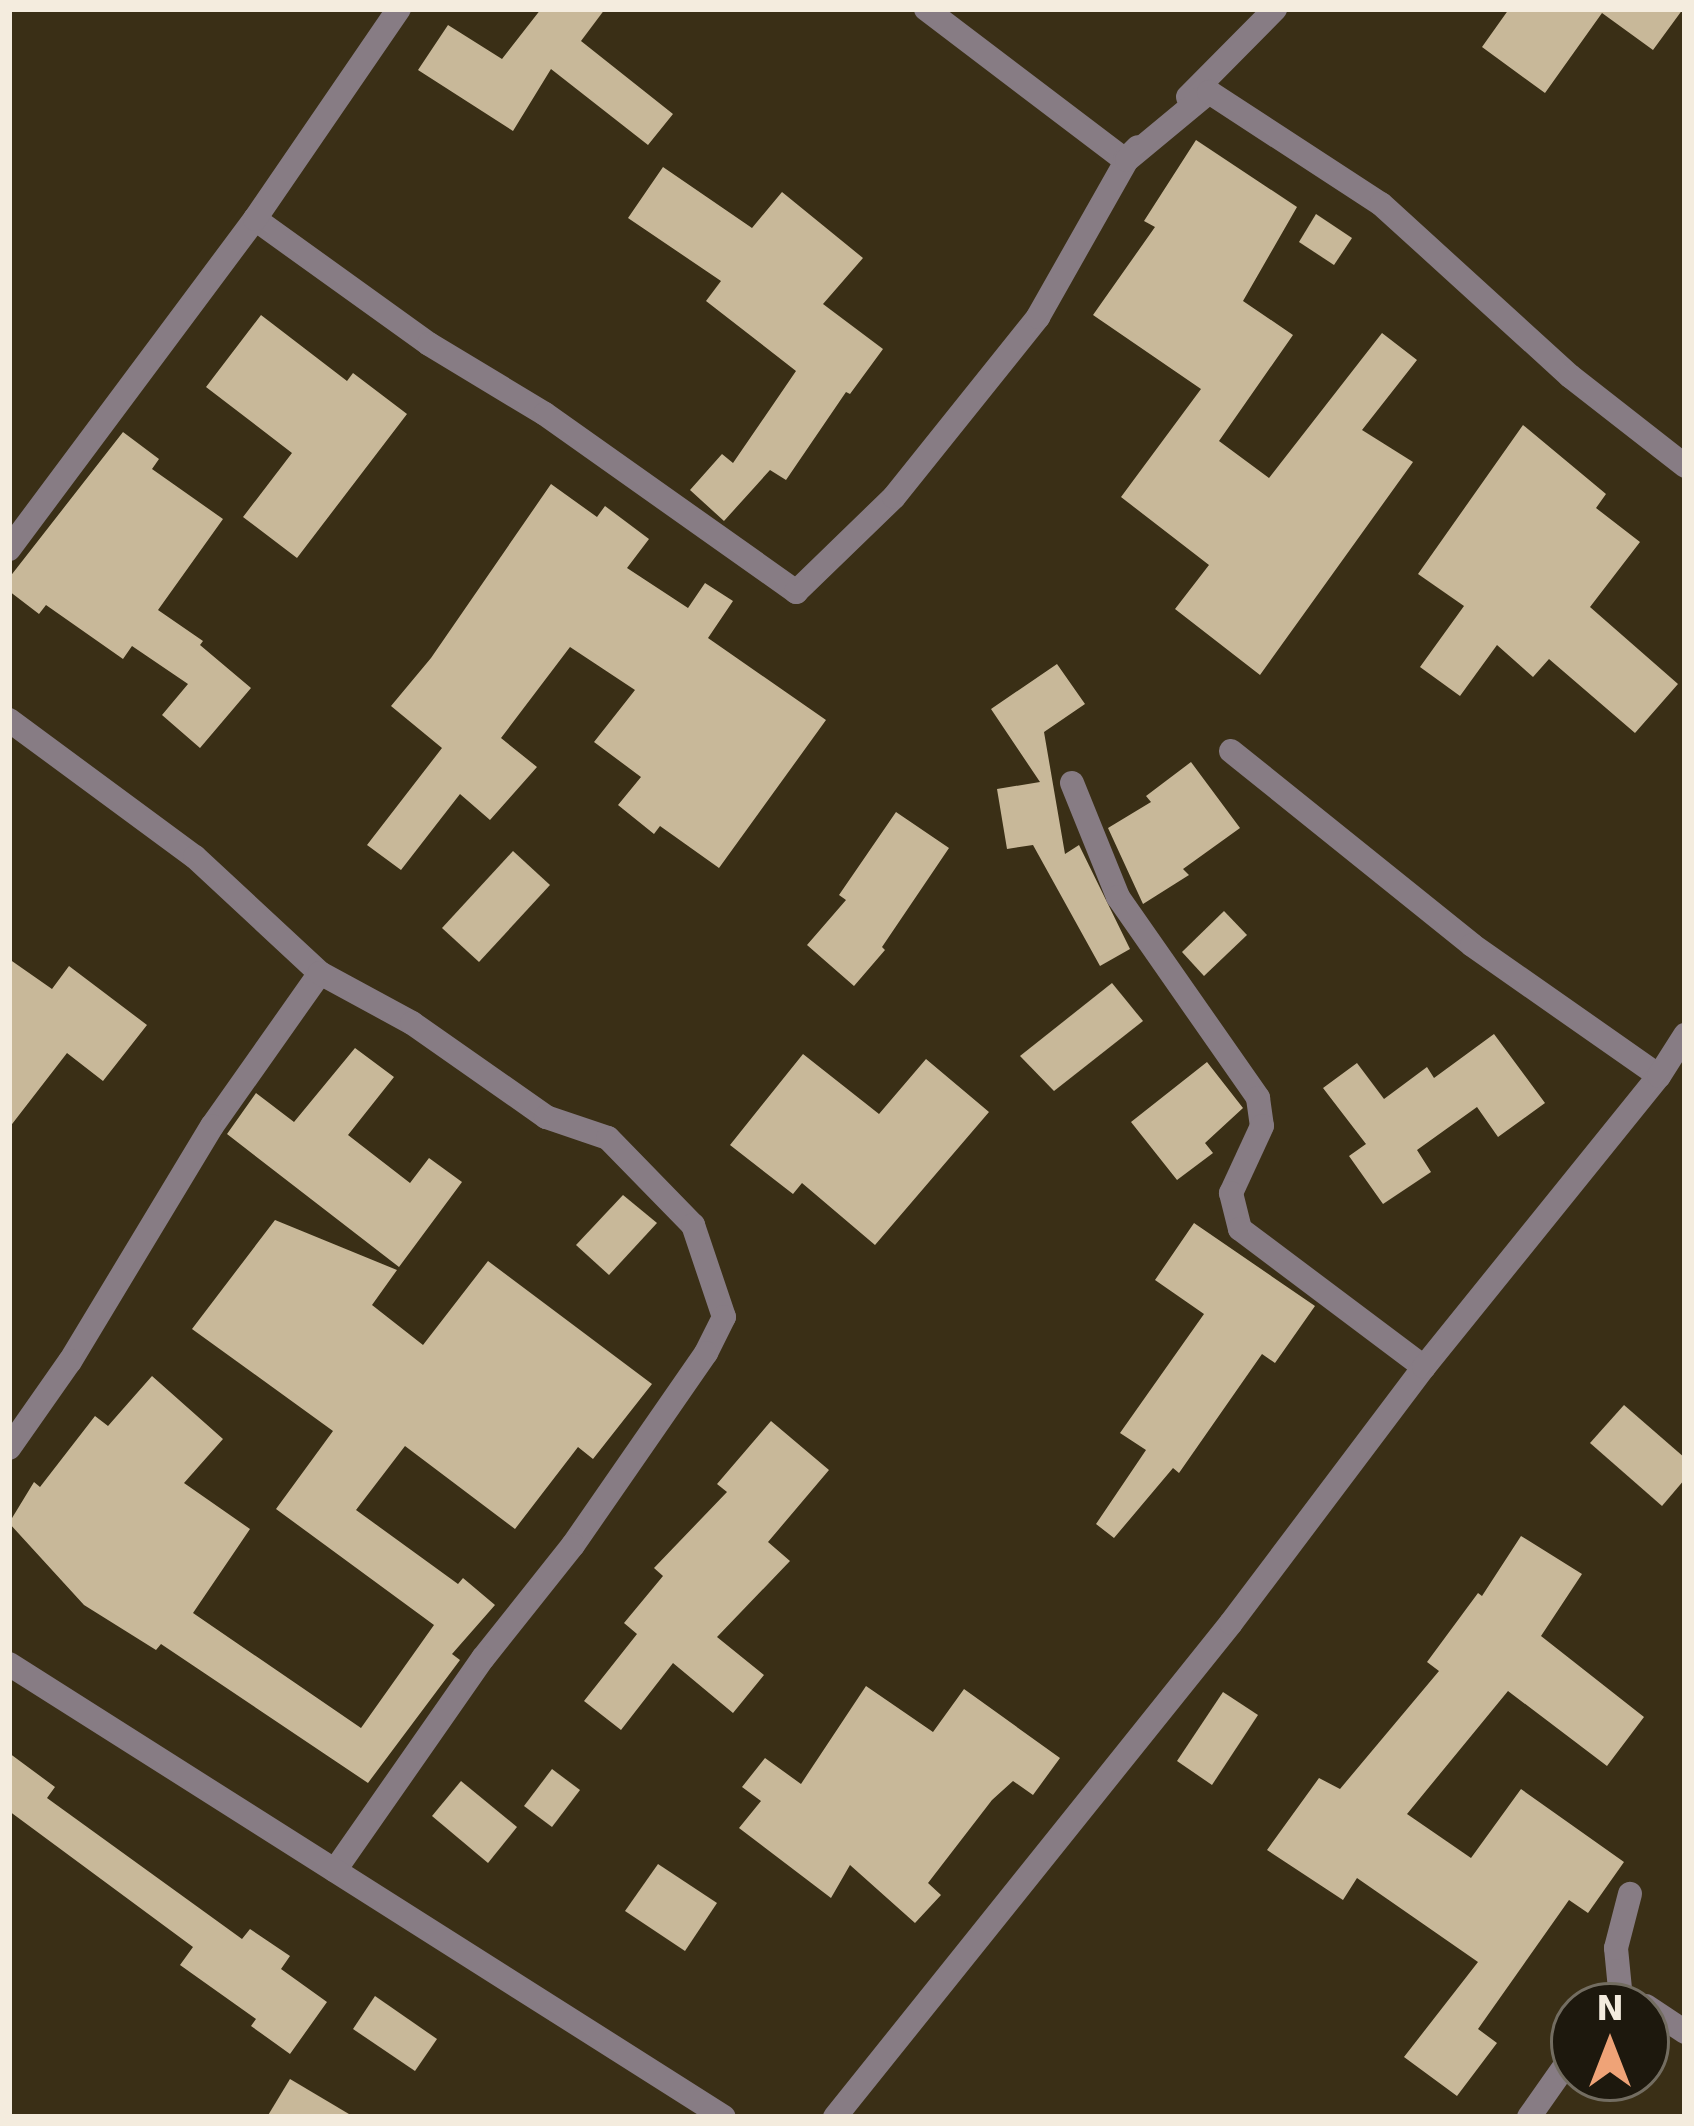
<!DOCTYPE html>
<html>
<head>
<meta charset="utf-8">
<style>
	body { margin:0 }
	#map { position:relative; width:1694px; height:2126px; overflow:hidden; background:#3a2f16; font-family:"DejaVu Sans",sans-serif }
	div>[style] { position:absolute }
	.building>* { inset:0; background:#c8b899 }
	.minor>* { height:24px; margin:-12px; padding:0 12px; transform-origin:12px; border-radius:12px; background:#877c84 }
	span { translate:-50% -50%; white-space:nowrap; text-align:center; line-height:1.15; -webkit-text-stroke:12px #1d180d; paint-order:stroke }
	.frame { position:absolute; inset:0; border:12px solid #f4ecde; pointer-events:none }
	.north { position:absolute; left:1550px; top:1982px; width:120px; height:120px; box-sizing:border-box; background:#1d180d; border:3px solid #736d61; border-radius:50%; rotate:0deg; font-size:33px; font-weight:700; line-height:48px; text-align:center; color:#f4ecde }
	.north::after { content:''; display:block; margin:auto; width:42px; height:54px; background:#efa377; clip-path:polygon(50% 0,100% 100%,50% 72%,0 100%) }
</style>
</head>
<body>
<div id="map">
	<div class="building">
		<div style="clip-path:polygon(541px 9px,605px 9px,581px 41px,673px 114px,648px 145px,551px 69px,513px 131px,418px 70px,448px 25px,502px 59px)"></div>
		<div style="clip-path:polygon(1509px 9px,1683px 9px,1653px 50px,1602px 13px,1545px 93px,1482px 47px)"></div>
		<div style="clip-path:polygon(1196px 140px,1297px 207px,1243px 301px,1293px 335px,1219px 441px,1269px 478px,1382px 333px,1417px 360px,1362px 430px,1413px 462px,1260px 675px,1175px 609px,1209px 565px,1121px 497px,1201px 389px,1093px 315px,1155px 227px,1144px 221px)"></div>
		<div style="clip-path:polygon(663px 167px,752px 228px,782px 192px,863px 258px,823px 304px,883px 349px,850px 394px,846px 392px,786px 480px,770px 470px,724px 521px,690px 490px,722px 454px,733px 463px,796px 371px,706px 301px,721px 281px,628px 218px)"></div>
		<div style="clip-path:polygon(1316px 214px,1352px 238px,1334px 265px,1299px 242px)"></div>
		<div style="clip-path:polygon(261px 315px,347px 381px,353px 373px,407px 414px,297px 558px,243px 517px,292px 453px,206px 387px)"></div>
		<div style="clip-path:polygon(1523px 425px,1606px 494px,1596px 508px,1640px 542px,1590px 607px,1678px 684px,1635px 733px,1549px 659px,1533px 677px,1497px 645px,1460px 696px,1420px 667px,1464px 606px,1418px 574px)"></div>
		<div style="clip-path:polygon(123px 432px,159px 459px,152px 469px,223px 519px,158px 610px,203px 641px,200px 645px,251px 688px,200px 748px,162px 715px,188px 684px,132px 646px,123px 659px,46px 605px,39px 614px,9px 591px,9px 578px)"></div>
		<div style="clip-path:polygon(551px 484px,597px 517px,605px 506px,649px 539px,627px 568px,688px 608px,705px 583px,733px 601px,708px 638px,826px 720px,719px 868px,660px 826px,654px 834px,618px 805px,641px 777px,594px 742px,635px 690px,570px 647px,501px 738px,537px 767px,490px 820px,460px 794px,401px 870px,367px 845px,442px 748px,391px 706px,431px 658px)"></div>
		<div style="clip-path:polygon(1057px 664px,1085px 704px,1044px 732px,1065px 854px,1079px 845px,1130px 949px,1100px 966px,1033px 845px,1007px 849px,997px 789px,1040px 782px,991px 709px)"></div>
		<div style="clip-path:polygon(1191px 762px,1240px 828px,1183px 869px,1189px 875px,1143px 904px,1108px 828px,1151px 802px,1146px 796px)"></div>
		<div style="clip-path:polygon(896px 812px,949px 848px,882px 947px,885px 950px,854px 986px,807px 945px,846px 900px,839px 895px)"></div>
		<div style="clip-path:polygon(513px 851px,550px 885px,479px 962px,442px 928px)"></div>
		<div style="clip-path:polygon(1224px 911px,1247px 935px,1204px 976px,1182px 952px)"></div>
		<div style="clip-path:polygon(9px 959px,52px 989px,69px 966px,147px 1025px,103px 1081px,67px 1053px,9px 1128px)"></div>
		<div style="clip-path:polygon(1112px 983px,1143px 1021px,1054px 1091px,1020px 1056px)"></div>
		<div style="clip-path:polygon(1494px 1034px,1545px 1103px,1498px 1137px,1477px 1107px,1417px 1150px,1431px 1172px,1383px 1204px,1349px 1156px,1366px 1144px,1323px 1088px,1357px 1063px,1384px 1099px,1427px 1067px,1434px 1078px)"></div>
		<div style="clip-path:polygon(355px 1048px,394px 1077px,348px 1135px,410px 1183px,429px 1158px,462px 1182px,399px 1267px,227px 1134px,256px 1093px,294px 1122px)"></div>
		<div style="clip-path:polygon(803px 1054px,879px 1114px,926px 1059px,989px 1112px,875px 1245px,802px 1183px,793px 1194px,730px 1145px)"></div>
		<div style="clip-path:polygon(1207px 1062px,1243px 1108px,1205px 1143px,1213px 1153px,1177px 1180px,1131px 1122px)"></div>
		<div style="clip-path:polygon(623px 1195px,657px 1223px,609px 1275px,576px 1245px)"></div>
		<div style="clip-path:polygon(275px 1220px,397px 1270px,372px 1305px,423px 1345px,488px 1261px,652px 1384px,593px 1459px,578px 1447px,515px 1529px,405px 1446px,356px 1510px,458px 1584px,463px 1578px,495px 1605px,452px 1654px,460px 1660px,368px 1783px,161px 1644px,156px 1650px,84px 1605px,9px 1523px,34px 1482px,40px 1487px,95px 1416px,108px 1426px,152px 1376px,223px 1439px,184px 1483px,250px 1529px,193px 1613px,361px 1728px,434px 1625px,276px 1509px,333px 1431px,192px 1329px)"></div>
		<div style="clip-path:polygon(1194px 1223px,1315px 1306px,1275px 1363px,1262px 1354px,1179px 1473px,1173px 1468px,1114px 1538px,1096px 1524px,1146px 1450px,1120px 1433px,1204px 1314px,1155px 1280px)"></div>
		<div style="clip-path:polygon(1624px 1405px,1685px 1458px,1685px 1479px,1662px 1506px,1590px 1443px)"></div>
		<div style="clip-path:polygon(771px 1421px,829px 1470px,768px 1542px,790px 1561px,717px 1637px,764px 1675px,733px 1713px,673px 1663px,621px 1730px,584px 1701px,637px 1634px,624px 1623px,663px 1576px,654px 1568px,727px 1492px,717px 1484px)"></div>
		<div style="clip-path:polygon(1521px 1536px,1582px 1574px,1541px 1636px,1644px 1717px,1607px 1766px,1508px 1691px,1407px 1814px,1471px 1858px,1521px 1789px,1624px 1862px,1588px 1913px,1569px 1900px,1478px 2029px,1497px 2043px,1457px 2096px,1404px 2057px,1478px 1962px,1357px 1878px,1343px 1900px,1267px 1850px,1319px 1778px,1340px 1789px,1439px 1671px,1427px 1662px,1478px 1593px,1482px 1596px)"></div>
		<div style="clip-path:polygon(866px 1686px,933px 1732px,964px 1689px,1060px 1758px,1033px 1795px,1013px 1781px,992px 1800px,928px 1883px,941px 1895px,915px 1923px,850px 1865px,831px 1898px,739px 1828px,761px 1801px,742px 1787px,765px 1758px,801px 1784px)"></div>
		<div style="clip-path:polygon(1223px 1692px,1258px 1715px,1212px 1785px,1177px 1761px)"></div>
		<div style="clip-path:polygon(9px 1753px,55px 1787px,47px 1798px,242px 1939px,250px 1929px,290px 1956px,281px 1969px,327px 2002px,290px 2054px,251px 2026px,256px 2019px,180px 1965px,193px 1947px,9px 1811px)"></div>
		<div style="clip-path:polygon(552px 1769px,580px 1790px,552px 1827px,524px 1806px)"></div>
		<div style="clip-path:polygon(461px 1781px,517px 1827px,488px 1863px,432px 1816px)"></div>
		<div style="clip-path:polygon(658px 1864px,717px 1903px,685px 1951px,625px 1911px)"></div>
		<div style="clip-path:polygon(375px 1996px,437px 2039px,415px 2071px,353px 2029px)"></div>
		<div style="clip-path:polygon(290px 2079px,354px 2117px,267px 2117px)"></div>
	</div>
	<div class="minor">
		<div style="left:926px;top:9px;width:250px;rotate:37.2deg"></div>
		<div style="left:1125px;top:160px;width:18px;rotate:-45deg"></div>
		<div style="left:1188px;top:97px;width:124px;rotate:-45.3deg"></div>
		<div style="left:255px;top:219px;width:214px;rotate:35.7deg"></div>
		<div style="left:429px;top:344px;width:135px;rotate:31.1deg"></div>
		<div style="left:545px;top:414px;width:308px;rotate:35.3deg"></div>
		<div style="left:796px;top:592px;width:136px;rotate:-44.1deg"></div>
		<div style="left:894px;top:497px;width:231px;rotate:-51.3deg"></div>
		<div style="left:1038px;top:317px;width:180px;rotate:-60.5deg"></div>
		<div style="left:1127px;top:160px;width:107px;rotate:-39.7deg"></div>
		<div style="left:1209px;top:92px;width:205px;rotate:33.1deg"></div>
		<div style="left:1381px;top:204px;width:256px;rotate:42.3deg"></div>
		<div style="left:1570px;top:376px;width:146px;rotate:38deg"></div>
		<div style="left:9px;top:549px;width:412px;rotate:-53.3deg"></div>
		<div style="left:255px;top:219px;width:255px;rotate:-55.6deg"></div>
		<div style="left:9px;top:720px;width:231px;rotate:36.4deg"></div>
		<div style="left:195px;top:857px;width:171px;rotate:42.9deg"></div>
		<div style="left:320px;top:973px;width:187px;rotate:125.2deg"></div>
		<div style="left:212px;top:1126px;width:275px;rotate:121.1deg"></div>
		<div style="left:70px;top:1361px;width:106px;rotate:125deg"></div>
		<div style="left:1231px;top:751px;width:309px;rotate:38.8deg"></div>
		<div style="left:1472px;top:945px;width:228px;rotate:35deg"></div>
		<div style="left:1072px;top:783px;width:123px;rotate:68deg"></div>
		<div style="left:1118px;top:897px;width:245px;rotate:55.1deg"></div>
		<div style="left:1258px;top:1098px;width:28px;rotate:82deg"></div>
		<div style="left:1262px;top:1126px;width:74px;rotate:114.8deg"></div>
		<div style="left:1231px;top:1193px;width:37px;rotate:76deg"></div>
		<div style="left:1240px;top:1229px;width:230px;rotate:36.9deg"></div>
		<div style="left:320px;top:973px;width:105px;rotate:28.5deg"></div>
		<div style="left:412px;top:1023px;width:164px;rotate:35deg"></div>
		<div style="left:546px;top:1117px;width:65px;rotate:18.7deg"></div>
		<div style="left:608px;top:1138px;width:122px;rotate:45.7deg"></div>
		<div style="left:693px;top:1225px;width:97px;rotate:71.4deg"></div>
		<div style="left:724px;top:1317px;width:40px;rotate:116.6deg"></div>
		<div style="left:706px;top:1353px;width:234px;rotate:124.7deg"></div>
		<div style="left:573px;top:1545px;width:144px;rotate:128.5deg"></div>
		<div style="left:483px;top:1658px;width:259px;rotate:124.9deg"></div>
		<div style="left:9px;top:1664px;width:846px;rotate:32.36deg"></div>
		<div style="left:1607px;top:2006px;width:21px;rotate:-53deg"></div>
		<div style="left:1620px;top:1989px;width:41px;rotate:-95.6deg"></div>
		<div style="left:1616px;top:1948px;width:56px;rotate:-75.5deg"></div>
		<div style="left:1646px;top:2006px;width:47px;rotate:33.7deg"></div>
		<div style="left:835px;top:2117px;width:633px;rotate:-51.28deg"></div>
		<div style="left:1231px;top:1623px;width:321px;rotate:-53deg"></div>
		<div style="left:1424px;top:1367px;width:374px;rotate:-51.1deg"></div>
		<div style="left:1659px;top:1076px;width:49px;rotate:-57.6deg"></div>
		<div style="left:1529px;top:2117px;width:78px;rotate:-54.9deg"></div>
	</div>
	<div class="frame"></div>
	<div class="north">N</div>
</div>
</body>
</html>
